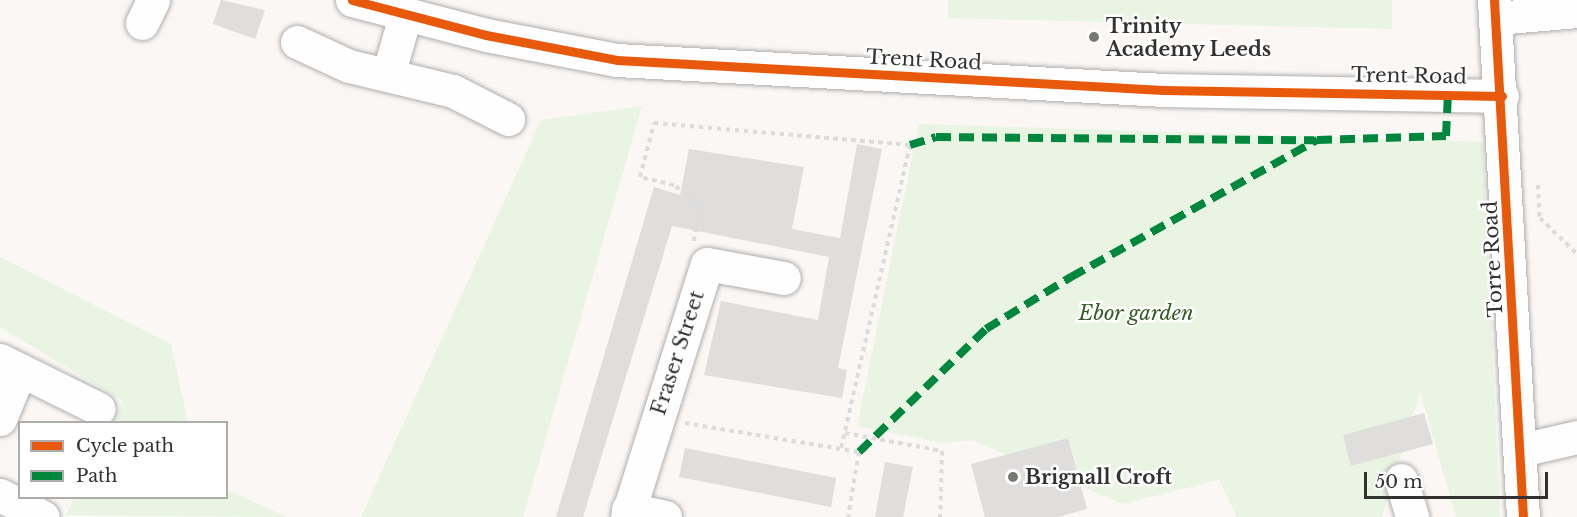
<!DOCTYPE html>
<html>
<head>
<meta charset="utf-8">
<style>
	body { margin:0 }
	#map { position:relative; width:1577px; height:517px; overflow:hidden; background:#faf7f5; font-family:"Libre Baskerville",serif }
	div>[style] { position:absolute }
	.green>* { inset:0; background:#eaf4e3 }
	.building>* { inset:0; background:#e0dedc }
	.path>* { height:4px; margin-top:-2px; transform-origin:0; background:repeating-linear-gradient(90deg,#dcdcdc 0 4.5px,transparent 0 9px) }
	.roads { filter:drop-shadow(0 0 2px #b0aead) drop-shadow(0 0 2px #b0aead) }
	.minor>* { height:33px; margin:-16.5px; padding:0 16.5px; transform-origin:16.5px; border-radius:16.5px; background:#fefefe }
	.quiet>* { height:8px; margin-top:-4px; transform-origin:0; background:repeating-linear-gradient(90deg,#00873e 0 15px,transparent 0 23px) }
	.cycleway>* { height:9px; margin:-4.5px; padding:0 4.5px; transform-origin:4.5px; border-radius:4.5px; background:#e8590c }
	.dots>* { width:16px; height:16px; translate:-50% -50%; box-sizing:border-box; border:3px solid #fff; border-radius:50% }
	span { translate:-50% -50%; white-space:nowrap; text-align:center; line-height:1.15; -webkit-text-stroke:5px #fff; paint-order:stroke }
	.poi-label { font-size:20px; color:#333230; font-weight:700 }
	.left { translate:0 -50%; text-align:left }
	.street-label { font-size:20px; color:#333230 }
	.park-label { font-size:20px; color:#335b22; font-style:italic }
	.legend { position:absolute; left:18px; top:421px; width:210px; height:78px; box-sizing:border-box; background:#fff; border:2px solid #adadac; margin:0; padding:8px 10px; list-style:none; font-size:18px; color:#333230 }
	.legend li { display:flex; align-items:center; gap:12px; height:30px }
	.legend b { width:30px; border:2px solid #adadac }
	.scale { position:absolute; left:1364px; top:472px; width:184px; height:27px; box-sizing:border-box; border:3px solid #333230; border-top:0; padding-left:8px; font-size:18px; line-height:21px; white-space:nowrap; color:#333230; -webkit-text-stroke:4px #fff; paint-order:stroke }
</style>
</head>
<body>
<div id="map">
	<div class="green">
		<div style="clip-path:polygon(948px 0,1392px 0,1392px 29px,948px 18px)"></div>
		<div style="clip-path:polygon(642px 106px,523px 517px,361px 517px,541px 120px)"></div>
		<div style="clip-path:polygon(919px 124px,1483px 142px,1500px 517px,1456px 517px,1420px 392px,1382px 517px,1237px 517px,1219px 480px,1123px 504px,972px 440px,943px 443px,857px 426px)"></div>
		<div style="clip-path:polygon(0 257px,171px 344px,188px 422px,112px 422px,123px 401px,0 327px)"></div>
		<div style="clip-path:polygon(227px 490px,287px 517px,66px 515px,74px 498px,226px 498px)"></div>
	</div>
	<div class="building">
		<div style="clip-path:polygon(221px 0,265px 10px,255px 39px,213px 24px)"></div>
		<div style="clip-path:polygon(857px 144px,882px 149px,838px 368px,847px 370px,842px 398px,704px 375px,721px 301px,818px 320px,829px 257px,672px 226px,583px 517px,556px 517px,654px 187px,680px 195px,689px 149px,804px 167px,792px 229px,840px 238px)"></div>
		<div style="clip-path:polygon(1424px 413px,1433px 444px,1351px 466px,1343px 435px)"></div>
		<div style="clip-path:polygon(1068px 438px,1087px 509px,1058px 517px,985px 517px,971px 464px)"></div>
		<div style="clip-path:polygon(685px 448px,836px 478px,831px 507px,679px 477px)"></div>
		<div style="clip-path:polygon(885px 462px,913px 467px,903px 517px,875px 517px)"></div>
	</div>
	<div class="path">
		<div style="left:1538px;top:185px;width:33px;rotate:87deg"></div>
		<div style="left:1540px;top:218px;width:52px;rotate:44.2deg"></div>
		<div style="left:694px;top:241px;width:33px;rotate:-81deg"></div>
		<div style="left:699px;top:208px;width:34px;rotate:-137deg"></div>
		<div style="left:674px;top:185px;width:35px;rotate:-167deg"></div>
		<div style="left:640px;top:177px;width:56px;rotate:-75.5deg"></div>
		<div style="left:654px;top:123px;width:257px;rotate:4.9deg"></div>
		<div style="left:910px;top:145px;width:312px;rotate:102.8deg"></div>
		<div style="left:685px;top:423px;width:176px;rotate:9.5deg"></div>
		<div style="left:859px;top:452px;width:66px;rotate:99.6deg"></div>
		<div style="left:845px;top:433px;width:99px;rotate:10.5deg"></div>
		<div style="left:942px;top:451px;width:66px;rotate:91.7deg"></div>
	</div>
	<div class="roads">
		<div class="minor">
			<div style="left:352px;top:0;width:138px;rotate:14.6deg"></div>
			<div style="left:486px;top:35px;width:133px;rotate:10.8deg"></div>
			<div style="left:617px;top:60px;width:547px;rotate:3.14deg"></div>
			<div style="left:1163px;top:90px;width:339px;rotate:1deg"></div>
			<div style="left:1494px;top:0;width:518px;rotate:86.79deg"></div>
			<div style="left:1496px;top:18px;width:81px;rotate:-4.9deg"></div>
			<div style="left:142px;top:23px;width:25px;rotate:-64deg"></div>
			<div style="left:297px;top:42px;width:57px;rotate:24.8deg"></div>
			<div style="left:349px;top:66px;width:107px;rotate:13.5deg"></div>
			<div style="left:453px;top:91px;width:62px;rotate:27deg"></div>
			<div style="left:388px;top:75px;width:61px;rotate:-73.9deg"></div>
			<div style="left:0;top:360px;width:110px;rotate:26.3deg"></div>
			<div style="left:0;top:419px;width:53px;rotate:-67.8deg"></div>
			<div style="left:1521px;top:450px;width:57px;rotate:-13.1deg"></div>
			<div style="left:1401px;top:480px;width:39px;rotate:73deg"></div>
			<div style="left:0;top:495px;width:48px;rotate:27.1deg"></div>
			<div style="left:628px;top:509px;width:38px;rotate:12deg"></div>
			<div style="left:627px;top:517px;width:265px;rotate:-72.5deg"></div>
			<div style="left:707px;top:264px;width:78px;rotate:10.3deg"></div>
		</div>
	</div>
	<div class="quiet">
		<div style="left:910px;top:145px;width:27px;rotate:-17deg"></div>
		<div style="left:936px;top:137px;width:378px;rotate:0.5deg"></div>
		<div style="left:859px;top:452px;width:177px;rotate:-44.1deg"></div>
		<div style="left:986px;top:329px;width:100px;rotate:-31.5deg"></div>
		<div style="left:1071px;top:277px;width:282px;rotate:-29.1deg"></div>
		<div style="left:1317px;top:140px;width:129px;rotate:-1.8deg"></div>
		<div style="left:1446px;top:136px;width:42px;rotate:-87.3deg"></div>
	</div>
	<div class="cycleway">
		<div style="left:352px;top:0;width:138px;rotate:14.6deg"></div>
		<div style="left:486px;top:35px;width:133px;rotate:10.8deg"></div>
		<div style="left:617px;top:60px;width:547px;rotate:3.14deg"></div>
		<div style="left:1163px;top:90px;width:339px;rotate:1deg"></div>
		<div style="left:1494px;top:0;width:518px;rotate:86.79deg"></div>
	</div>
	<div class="dots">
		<div style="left:1094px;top:37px;background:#797775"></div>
		<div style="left:1013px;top:477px;background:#797775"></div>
	</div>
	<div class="poi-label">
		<span class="left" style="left:1106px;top:38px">Trinity<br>Academy Leeds</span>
		<span class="left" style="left:1025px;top:477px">Brignall Croft</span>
	</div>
	<div class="street-label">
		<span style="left:924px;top:60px;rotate:3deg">Trent Road</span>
		<span style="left:1409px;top:76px;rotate:1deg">Trent Road</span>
		<span style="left:1493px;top:259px;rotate:-93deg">Torre Road</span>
		<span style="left:678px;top:353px;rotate:-72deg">Fraser Street</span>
	</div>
	<div class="park-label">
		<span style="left:1136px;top:313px">Ebor garden</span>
	</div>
	<ul class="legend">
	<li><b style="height:8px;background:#e8590c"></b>Cycle path</li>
	<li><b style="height:8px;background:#00873e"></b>Path</li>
	</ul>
	<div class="scale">50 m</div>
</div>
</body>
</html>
